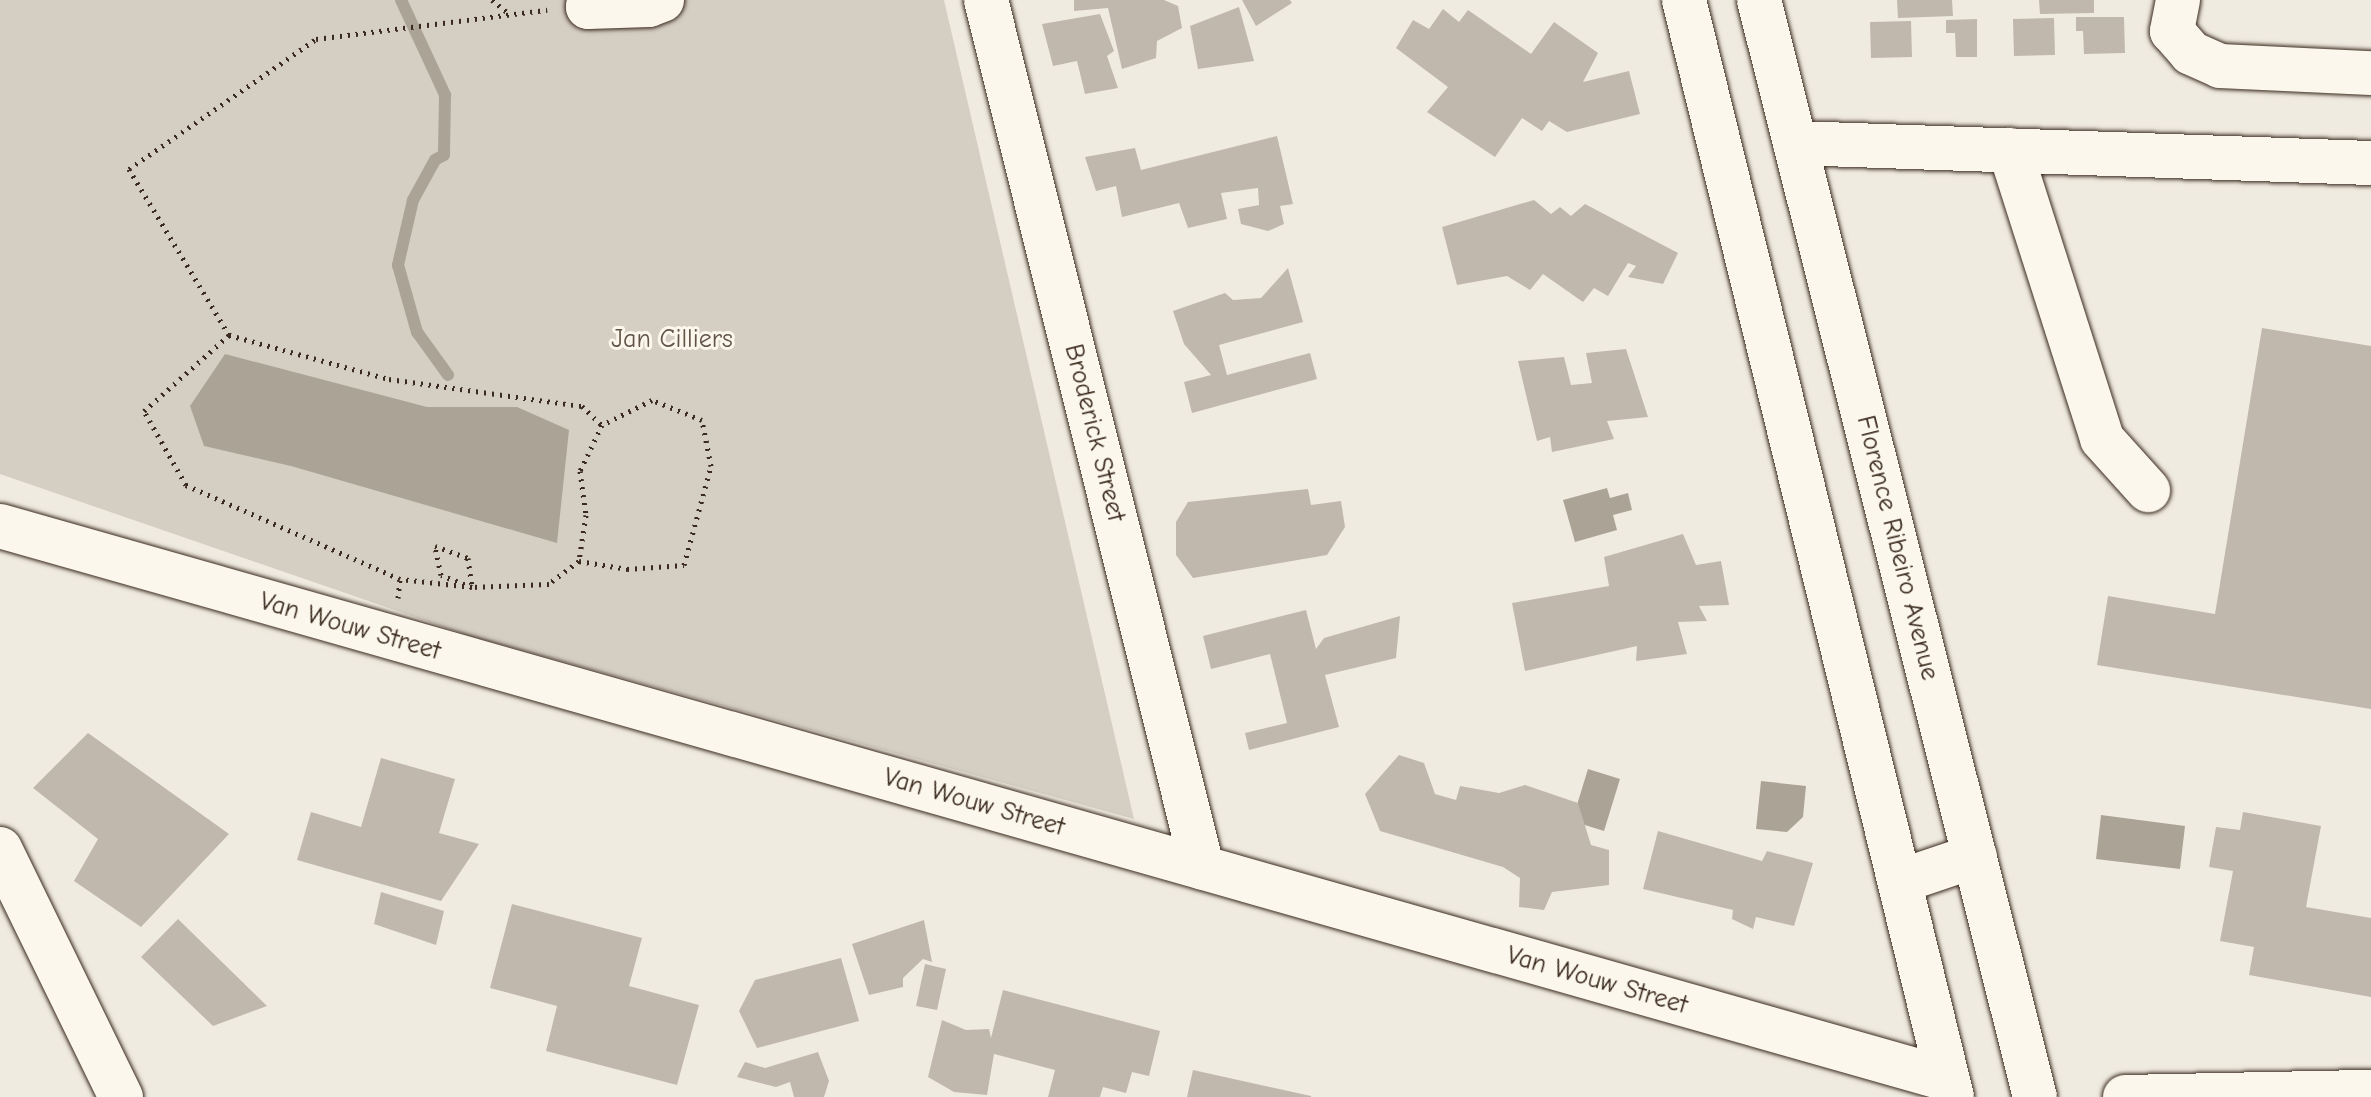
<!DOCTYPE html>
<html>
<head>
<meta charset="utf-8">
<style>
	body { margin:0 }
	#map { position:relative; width:2371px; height:1097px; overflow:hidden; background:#f0ebe0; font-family:"Comic Neue",sans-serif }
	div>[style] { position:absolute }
	.green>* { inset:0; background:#d5cec3 }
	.water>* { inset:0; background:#aca397 }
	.stream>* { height:12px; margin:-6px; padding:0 6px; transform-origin:6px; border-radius:6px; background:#aca397 }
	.building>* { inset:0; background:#c0b8ad }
	.path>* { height:5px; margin-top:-2.5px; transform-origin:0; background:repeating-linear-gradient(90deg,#3b2a1e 0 2px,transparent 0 8px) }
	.roads { filter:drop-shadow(0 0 2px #3b2a1e) drop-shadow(0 0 2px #3b2a1e) }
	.minor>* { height:44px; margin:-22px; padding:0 22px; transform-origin:22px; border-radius:22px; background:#fbf7ec }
	.major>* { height:44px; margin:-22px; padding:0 22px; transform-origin:22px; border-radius:22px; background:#fbf7ec }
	span { translate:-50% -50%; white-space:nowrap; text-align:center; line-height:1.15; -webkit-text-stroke:6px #fbf7ec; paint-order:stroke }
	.park-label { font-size:26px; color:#625347 }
	.street-label { font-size:26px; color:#3b2a1e }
</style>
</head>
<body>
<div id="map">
	<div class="green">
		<div style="clip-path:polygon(0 0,944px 0,1134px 819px,467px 635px,0 474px)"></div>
	</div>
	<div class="water">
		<div style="clip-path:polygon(225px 354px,427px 407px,517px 407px,569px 430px,557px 543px,291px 466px,204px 446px,190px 406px)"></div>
		<div style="clip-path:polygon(1607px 488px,1610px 498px,1628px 493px,1632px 510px,1613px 515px,1617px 530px,1575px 542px,1563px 500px)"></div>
		<div style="clip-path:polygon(1588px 769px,1620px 779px,1604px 831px,1572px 821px)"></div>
		<div style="clip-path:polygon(1761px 781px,1806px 786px,1803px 817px,1787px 832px,1756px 829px)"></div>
		<div style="clip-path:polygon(2101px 815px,2185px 826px,2180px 869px,2096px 859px)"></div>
	</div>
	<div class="stream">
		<div style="left:401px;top:0;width:105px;rotate:65.1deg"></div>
		<div style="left:445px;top:95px;width:60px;rotate:91deg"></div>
		<div style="left:444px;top:155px;width:10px;rotate:151deg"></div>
		<div style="left:435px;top:160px;width:46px;rotate:118.8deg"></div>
		<div style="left:413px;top:200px;width:67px;rotate:103deg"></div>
		<div style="left:398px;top:265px;width:70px;rotate:74.2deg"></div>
		<div style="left:417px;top:332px;width:53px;rotate:54.2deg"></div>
	</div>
	<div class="building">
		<div style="clip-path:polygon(1074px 0,1164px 0,1178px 6px,1182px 28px,1157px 41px,1156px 58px,1122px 69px,1108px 8px,1074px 11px)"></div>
		<div style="clip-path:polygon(1242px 0,1290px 0,1292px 3px,1256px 26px)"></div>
		<div style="clip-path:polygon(1897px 0,1952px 0,1953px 16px,1898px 18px)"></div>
		<div style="clip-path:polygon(2039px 0,2094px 0,2094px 13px,2040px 14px)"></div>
		<div style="clip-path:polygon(1239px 7px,1254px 61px,1198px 69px,1190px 26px)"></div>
		<div style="clip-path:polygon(1443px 9px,1459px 22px,1468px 10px,1531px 54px,1554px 22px,1598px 53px,1583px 82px,1629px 71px,1640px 114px,1567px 132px,1549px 121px,1542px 131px,1522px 118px,1495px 157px,1427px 112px,1448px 87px,1396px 48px,1413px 20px,1429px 29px)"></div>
		<div style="clip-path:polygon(1100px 14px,1114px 51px,1107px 56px,1118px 88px,1085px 94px,1077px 61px,1053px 66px,1042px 24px)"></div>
		<div style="clip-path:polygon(2076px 17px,2124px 17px,2125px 53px,2084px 54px,2083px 31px,2076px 31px)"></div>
		<div style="clip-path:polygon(2054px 18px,2055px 55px,2014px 56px,2013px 19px)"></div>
		<div style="clip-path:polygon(1977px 19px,1977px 57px,1956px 57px,1955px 33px,1946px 33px,1946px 20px)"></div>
		<div style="clip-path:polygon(1911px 21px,1912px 57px,1871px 58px,1870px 22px)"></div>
		<div style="clip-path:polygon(1277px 136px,1293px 204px,1280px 206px,1284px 224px,1268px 231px,1241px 224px,1238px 209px,1259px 205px,1258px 188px,1221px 193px,1227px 219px,1188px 228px,1179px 203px,1122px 217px,1116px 186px,1096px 191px,1085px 157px,1135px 148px,1141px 170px)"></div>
		<div style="clip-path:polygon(1534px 200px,1551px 214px,1560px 207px,1571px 216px,1585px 204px,1678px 253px,1663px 284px,1628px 277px,1636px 266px,1628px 263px,1608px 296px,1594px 288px,1583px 302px,1543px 274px,1530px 290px,1507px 276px,1457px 285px,1442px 227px)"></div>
		<div style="clip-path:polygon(1288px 268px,1303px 322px,1219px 345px,1227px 375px,1310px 353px,1317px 379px,1192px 413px,1184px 382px,1211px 375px,1184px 344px,1173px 311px,1225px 293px,1233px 300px,1261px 298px)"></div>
		<div style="clip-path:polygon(2262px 328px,2371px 346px,2371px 709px,2097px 665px,2108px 596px,2215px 614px)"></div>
		<div style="clip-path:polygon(1626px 349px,1648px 417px,1607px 421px,1614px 439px,1552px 452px,1550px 437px,1537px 441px,1518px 361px,1564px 357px,1571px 385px,1592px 383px,1586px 353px)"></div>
		<div style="clip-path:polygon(1308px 489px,1311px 505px,1341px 501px,1345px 527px,1327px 555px,1193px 578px,1176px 555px,1176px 522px,1188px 502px)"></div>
		<div style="clip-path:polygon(1683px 534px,1696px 565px,1721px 561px,1729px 605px,1699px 606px,1707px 621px,1678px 622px,1687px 654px,1636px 661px,1637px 646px,1525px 671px,1512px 603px,1609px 586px,1604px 557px)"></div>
		<div style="clip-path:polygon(1306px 610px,1316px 649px,1324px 638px,1400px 616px,1396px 658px,1325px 675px,1339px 727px,1249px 750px,1245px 733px,1287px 723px,1270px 654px,1211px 669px,1203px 636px)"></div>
		<div style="clip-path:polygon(88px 733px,229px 834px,141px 927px,74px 881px,98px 839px,33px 788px)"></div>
		<div style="clip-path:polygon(1399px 755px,1424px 763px,1435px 794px,1456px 800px,1460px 786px,1499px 793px,1525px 785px,1578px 803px,1591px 845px,1609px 850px,1609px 885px,1552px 892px,1544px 910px,1519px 907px,1520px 878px,1503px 867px,1380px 831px,1365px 794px)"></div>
		<div style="clip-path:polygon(381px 758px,455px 779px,439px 833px,479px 844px,441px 901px,297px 860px,311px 812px,361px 827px)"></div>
		<div style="clip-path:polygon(2243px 812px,2321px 826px,2306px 907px,2371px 918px,2371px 997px,2249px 975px,2254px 947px,2220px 941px,2233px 871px,2209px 867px,2216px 827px,2240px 830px)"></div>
		<div style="clip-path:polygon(1658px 831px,1762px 861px,1767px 851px,1813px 863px,1794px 926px,1756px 917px,1753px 929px,1732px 919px,1733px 910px,1643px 889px)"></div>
		<div style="clip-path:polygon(381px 892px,444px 911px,436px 945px,374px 924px)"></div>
		<div style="clip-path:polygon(512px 904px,642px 938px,629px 986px,699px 1005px,677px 1085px,546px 1051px,557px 1006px,490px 988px)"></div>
		<div style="clip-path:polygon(178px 919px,267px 1006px,213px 1026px,141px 957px)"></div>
		<div style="clip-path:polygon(924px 920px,932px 962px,923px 959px,903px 978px,903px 987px,869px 995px,852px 944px)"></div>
		<div style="clip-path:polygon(841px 958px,859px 1021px,757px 1048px,739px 1011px,755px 980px)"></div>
		<div style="clip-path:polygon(925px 964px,946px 969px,937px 1010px,916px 1006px)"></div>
		<div style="clip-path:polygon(1003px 990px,1160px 1031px,1149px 1076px,1132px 1072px,1126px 1093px,1103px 1087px,1100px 1097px,1048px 1097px,1055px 1070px,994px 1054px,987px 1095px,954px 1092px,928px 1077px,942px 1020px,966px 1030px,989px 1029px,991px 1038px)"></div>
		<div style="clip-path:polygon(818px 1052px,829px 1081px,824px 1097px,794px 1097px,790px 1082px,776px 1087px,737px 1077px,745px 1062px,765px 1068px)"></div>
		<div style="clip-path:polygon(1193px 1070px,1311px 1096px,1311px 1097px,1187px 1097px)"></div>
	</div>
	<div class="path">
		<div style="left:492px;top:0;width:22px;rotate:39deg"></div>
		<div style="left:229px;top:335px;width:166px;rotate:15.4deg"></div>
		<div style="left:389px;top:379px;width:195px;rotate:8deg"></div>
		<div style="left:582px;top:406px;width:28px;rotate:44deg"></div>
		<div style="left:602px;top:425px;width:51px;rotate:115.6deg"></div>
		<div style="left:580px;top:471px;width:44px;rotate:82.2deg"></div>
		<div style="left:586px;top:515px;width:47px;rotate:98.7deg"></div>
		<div style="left:579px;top:561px;width:38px;rotate:143deg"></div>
		<div style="left:549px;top:584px;width:77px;rotate:177.8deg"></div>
		<div style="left:472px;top:587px;width:72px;rotate:-173.7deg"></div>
		<div style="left:435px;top:546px;width:35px;rotate:20deg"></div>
		<div style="left:468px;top:558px;width:29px;rotate:82deg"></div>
		<div style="left:472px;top:587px;width:33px;rotate:-159deg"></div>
		<div style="left:441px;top:575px;width:30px;rotate:-102deg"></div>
		<div style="left:579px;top:561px;width:49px;rotate:9.5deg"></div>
		<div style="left:627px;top:569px;width:57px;rotate:-4deg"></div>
		<div style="left:684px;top:565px;width:103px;rotate:-74.7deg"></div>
		<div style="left:711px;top:466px;width:47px;rotate:-101.1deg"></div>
		<div style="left:702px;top:420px;width:54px;rotate:-158.2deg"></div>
		<div style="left:652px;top:400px;width:56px;rotate:153.4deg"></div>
		<div style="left:398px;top:598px;width:19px;rotate:-84deg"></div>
		<div style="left:400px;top:579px;width:234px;rotate:-156.3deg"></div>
		<div style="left:186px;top:485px;width:85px;rotate:-119.6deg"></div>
		<div style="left:144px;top:411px;width:114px;rotate:-41.8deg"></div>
		<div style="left:229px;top:335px;width:194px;rotate:-121.1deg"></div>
		<div style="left:129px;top:169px;width:228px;rotate:-34.8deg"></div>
		<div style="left:316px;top:39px;width:233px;rotate:-7.2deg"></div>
	</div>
	<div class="roads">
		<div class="minor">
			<div style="left:589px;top:0;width:7px;rotate:98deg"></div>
			<div style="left:588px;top:7px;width:61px;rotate:-1.9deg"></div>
			<div style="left:649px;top:5px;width:14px;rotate:-21deg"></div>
			<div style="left:986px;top:0;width:894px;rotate:76.01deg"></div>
			<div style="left:1684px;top:0;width:1129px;rotate:76.27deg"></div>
			<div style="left:2178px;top:0;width:32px;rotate:101deg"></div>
			<div style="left:2172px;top:31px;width:29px;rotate:49deg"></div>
			<div style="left:2191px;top:53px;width:32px;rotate:24deg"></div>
			<div style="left:2220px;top:66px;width:151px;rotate:2.7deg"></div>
			<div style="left:1795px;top:143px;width:576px;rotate:1.99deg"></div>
			<div style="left:2010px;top:150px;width:303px;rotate:72.3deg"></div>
			<div style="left:2102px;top:439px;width:69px;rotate:48deg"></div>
			<div style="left:0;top:526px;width:2024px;rotate:15.86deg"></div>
			<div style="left:0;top:849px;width:276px;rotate:64deg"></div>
			<div style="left:1901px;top:881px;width:78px;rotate:-18.7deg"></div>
			<div style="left:2125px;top:1097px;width:246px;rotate:-1.2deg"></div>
		</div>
		<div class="major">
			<div style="left:1759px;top:0;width:1131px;rotate:75.88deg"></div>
		</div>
	</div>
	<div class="park-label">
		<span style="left:672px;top:340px">Jan Cilliers</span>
	</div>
	<div class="street-label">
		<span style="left:1094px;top:433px;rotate:76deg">Broderick Street</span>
		<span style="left:1897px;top:548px;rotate:76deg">Florence Ribeiro Avenue</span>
		<span style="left:350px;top:627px;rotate:16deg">Van Wouw Street</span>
		<span style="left:974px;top:803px;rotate:16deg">Van Wouw Street</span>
		<span style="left:1597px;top:981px;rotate:16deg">Van Wouw Street</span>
	</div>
</div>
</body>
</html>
